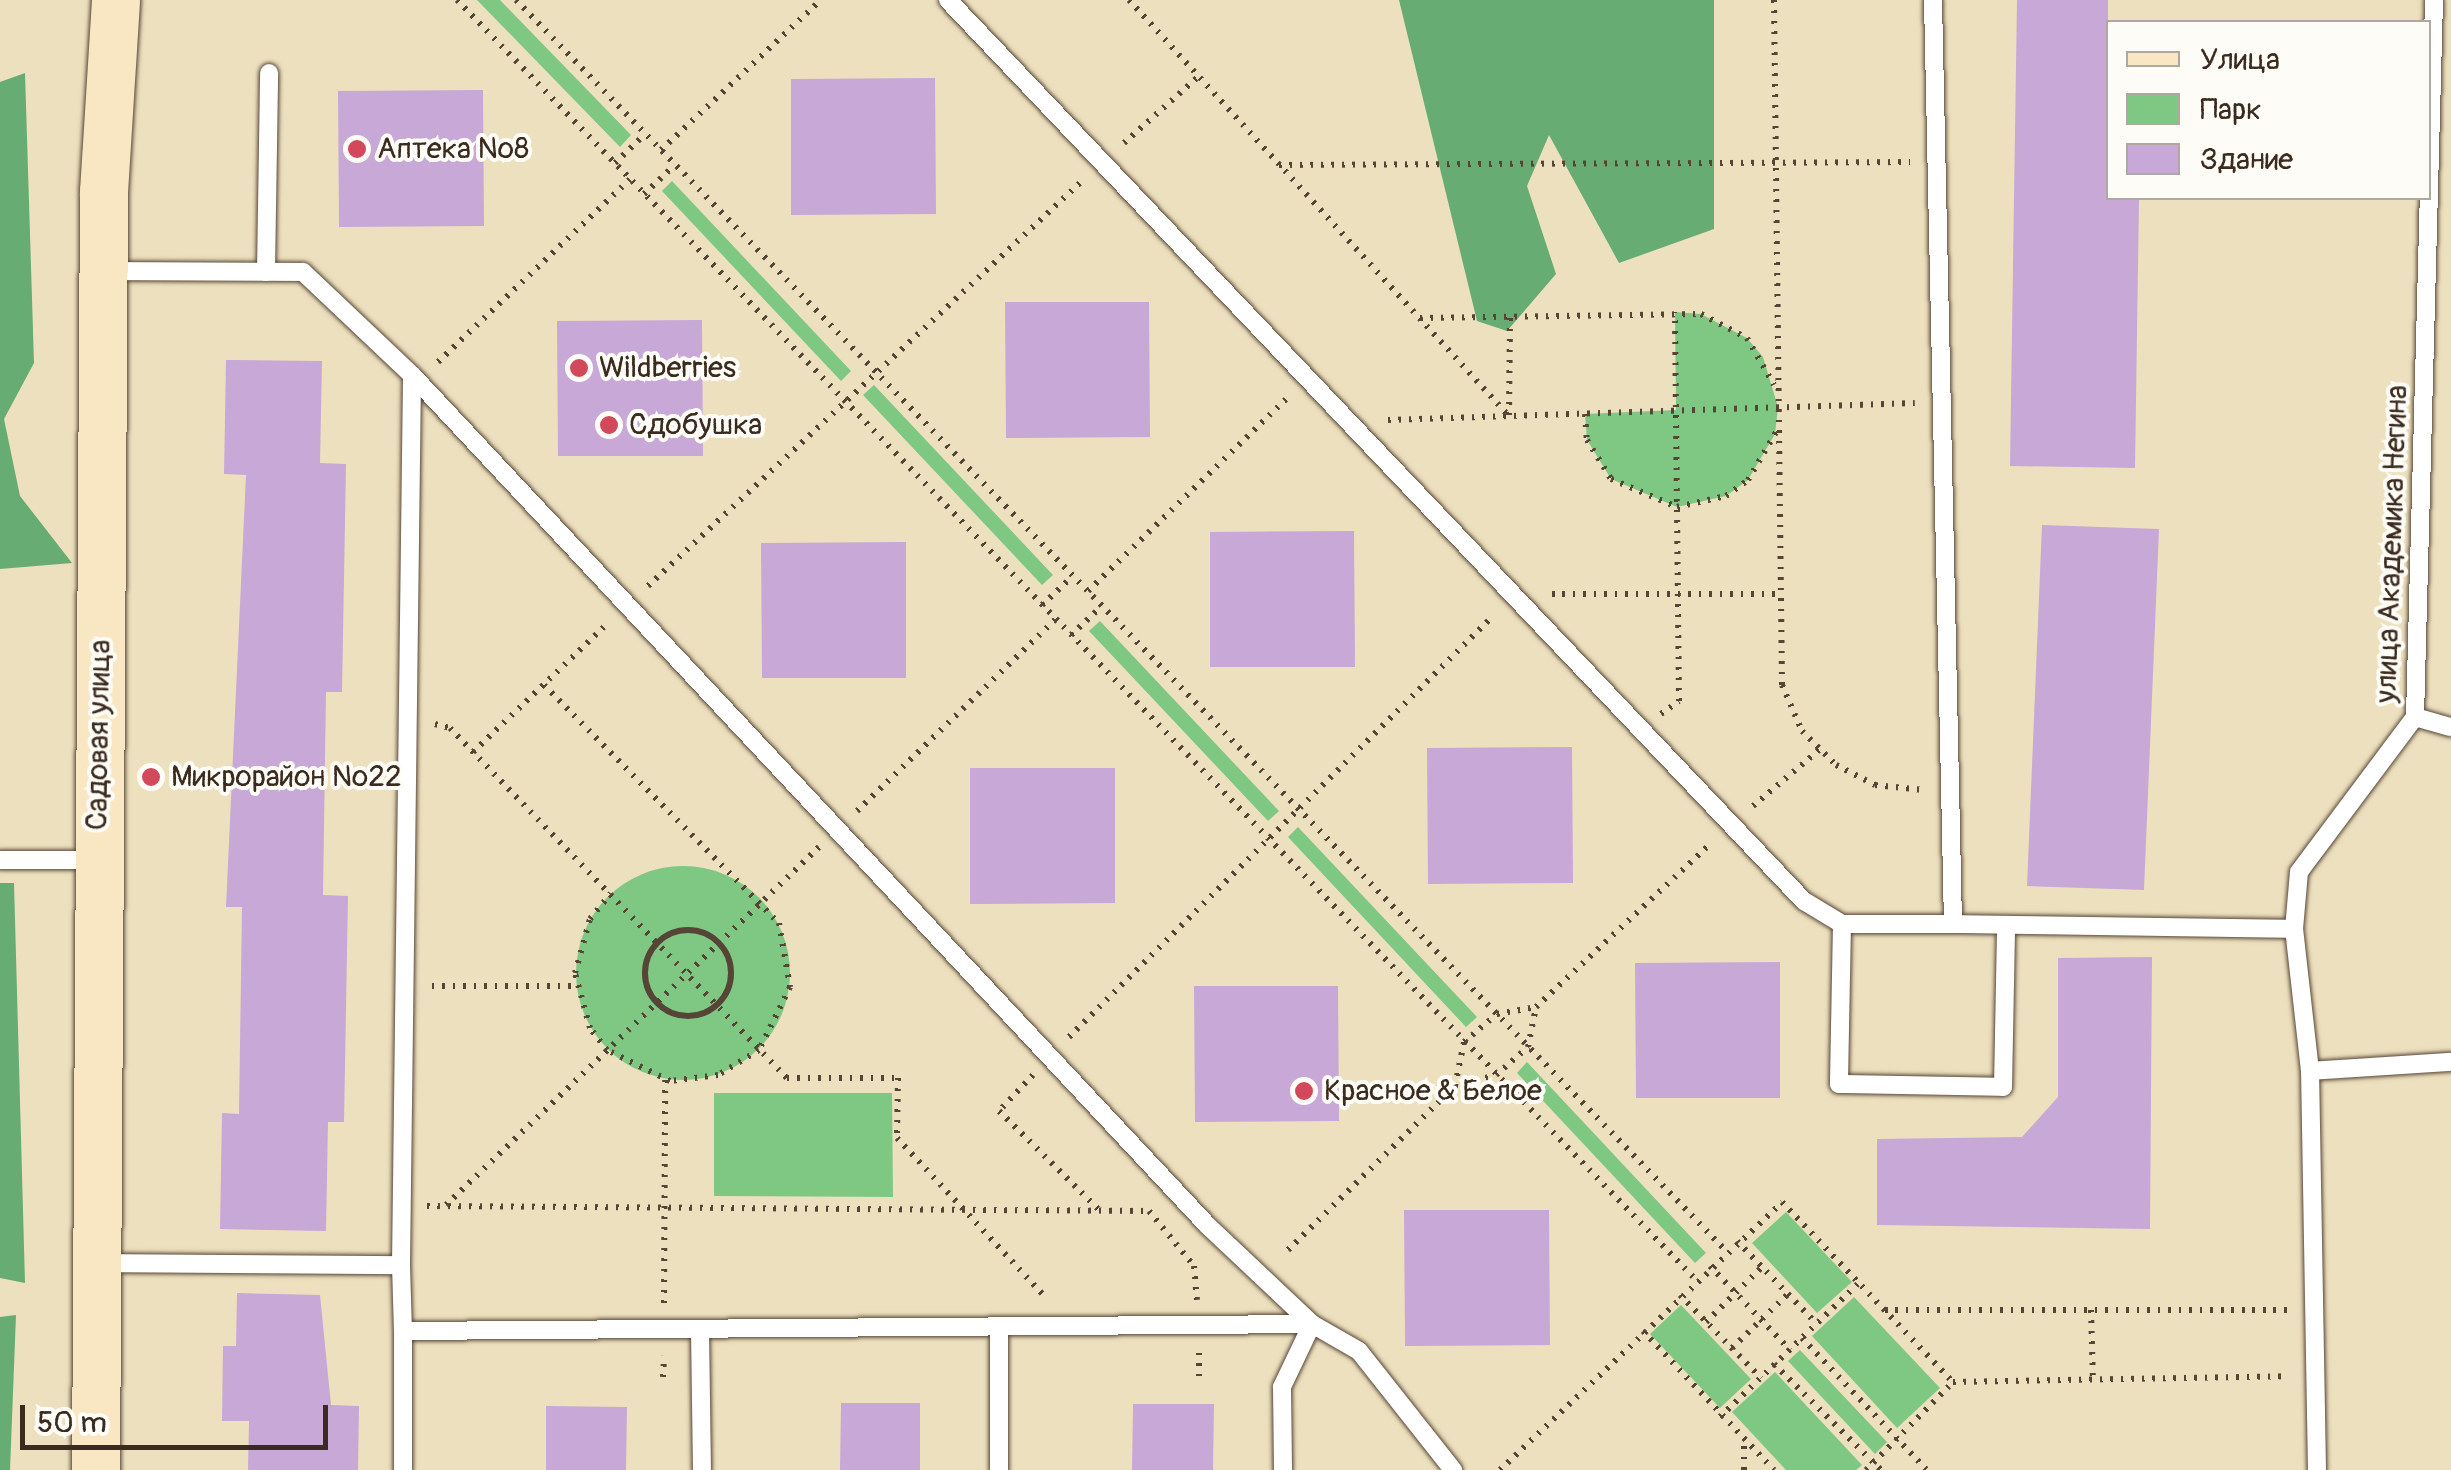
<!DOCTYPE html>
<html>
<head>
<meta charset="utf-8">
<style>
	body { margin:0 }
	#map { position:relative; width:2451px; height:1470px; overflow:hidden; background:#ede0be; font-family:Pangolin,sans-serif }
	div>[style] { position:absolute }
	.green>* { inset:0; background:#7fc884 }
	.round { border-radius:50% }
	.forest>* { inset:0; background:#67ac72 }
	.building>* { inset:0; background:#c7a8d7 }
	.path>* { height:6px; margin-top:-3px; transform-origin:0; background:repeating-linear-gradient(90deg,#564536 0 2.5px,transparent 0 10.5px) }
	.path>.ring { margin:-3px; padding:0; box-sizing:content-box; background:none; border:6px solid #564536; border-radius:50% }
	.roads { filter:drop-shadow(0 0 2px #564536) drop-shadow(0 0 2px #564536) }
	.lane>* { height:18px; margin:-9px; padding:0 9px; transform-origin:9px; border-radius:9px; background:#fff }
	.secondary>* { height:48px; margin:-24px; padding:0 24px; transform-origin:24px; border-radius:24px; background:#f9e7c3 }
	.dots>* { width:28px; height:28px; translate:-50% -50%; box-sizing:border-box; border:5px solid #fdfcf7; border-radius:50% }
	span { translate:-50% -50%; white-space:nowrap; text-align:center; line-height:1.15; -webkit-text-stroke:8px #fdfcf7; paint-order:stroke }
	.poi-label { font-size:30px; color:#3b2a1e }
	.left { translate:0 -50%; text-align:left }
	.street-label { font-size:30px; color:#3b2a1e }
	.legend { position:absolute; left:2106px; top:20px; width:325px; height:180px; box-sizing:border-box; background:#fdfcf7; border:2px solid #afa8a0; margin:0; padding:12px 18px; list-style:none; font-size:30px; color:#3b2a1e }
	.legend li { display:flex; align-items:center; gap:20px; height:50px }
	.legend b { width:50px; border:2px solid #afa8a0 }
	.scale { position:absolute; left:20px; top:1405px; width:308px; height:45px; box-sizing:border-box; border:5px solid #3b2a1e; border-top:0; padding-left:12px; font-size:30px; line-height:35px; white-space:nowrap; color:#3b2a1e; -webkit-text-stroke:8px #fdfcf7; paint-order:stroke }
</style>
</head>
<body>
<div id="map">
	<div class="green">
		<div style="clip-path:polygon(477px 0,500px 0,631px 135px,620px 147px)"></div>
		<div style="clip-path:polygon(672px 181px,851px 371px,841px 381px,662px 191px)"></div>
		<div style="clip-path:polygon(1675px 312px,1701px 314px,1747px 338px,1763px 357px,1778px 407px,1775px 434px,1748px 480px,1726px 496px,1677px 507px,1611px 479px,1587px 440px,1585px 414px,1676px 410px)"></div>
		<div style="clip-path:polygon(874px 385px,1053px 575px,1042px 585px,863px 395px)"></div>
		<div style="clip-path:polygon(1100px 621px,1279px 811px,1268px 821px,1089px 631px)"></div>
		<div style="clip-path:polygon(1298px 827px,1477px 1017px,1466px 1027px,1288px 837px)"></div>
		<div class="round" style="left:576px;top:866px;width:214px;height:214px"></div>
		<div style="clip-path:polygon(1527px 1062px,1706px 1253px,1695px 1263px,1517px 1073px)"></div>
		<div style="clip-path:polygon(714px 1093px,892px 1093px,893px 1197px,714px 1196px)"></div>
		<div style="clip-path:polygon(1786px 1212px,1852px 1282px,1817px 1313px,1752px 1243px)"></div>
		<div style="clip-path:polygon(1854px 1297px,1940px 1388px,1897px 1428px,1812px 1336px)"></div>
		<div style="clip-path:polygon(1681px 1305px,1751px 1379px,1720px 1408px,1650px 1334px)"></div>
		<div style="clip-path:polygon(1800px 1350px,1887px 1442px,1875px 1454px,1788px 1361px)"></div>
		<div style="clip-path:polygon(1775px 1372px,1862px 1465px,1856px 1470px,1786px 1470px,1732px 1412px)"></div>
	</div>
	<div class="forest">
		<div style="clip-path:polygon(1399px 0,1714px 0,1714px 229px,1619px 263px,1549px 135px,1527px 186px,1556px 274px,1507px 331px,1477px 321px)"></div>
		<div style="clip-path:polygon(25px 73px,34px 363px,4px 419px,20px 496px,72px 563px,0 569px,0 82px)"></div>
		<div style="clip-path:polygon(0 883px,14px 883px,25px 1283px,0 1278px)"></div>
		<div style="clip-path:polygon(16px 1315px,10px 1470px,0 1470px,0 1317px)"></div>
	</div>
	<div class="building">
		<div style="clip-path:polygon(2017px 0,2108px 0,2108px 198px,2139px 198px,2135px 468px,2010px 466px)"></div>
		<div style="clip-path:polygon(935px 78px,936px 214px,791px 215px,791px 79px)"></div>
		<div style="clip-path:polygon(483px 90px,484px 226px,339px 227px,338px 91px)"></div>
		<div style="clip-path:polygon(1005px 302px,1149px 302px,1150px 437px,1006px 438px)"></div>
		<div style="clip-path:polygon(702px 320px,703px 456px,558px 456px,557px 321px)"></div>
		<div style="clip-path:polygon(226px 360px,322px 361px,320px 463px,346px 464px,342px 692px,326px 692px,323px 895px,348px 896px,344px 1122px,328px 1122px,326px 1231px,220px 1229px,222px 1113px,239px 1114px,242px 907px,226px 907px,246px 475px,224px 474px)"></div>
		<div style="clip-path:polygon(2042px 525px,2159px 529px,2144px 890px,2027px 886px)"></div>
		<div style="clip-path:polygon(1354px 531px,1355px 667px,1210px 667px,1210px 532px)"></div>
		<div style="clip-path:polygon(906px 542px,906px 678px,762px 678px,761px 543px)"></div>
		<div style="clip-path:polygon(1572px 747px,1573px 883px,1428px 884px,1427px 748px)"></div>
		<div style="clip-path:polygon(970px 768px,1115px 768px,1115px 903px,970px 904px)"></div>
		<div style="clip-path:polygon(2152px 957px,2150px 1229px,1877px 1225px,1877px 1139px,2022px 1137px,2058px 1097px,2058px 958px)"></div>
		<div style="clip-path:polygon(1780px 962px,1780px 1098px,1636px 1098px,1635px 963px)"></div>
		<div style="clip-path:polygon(1194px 986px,1338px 986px,1339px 1121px,1195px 1122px)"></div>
		<div style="clip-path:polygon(1404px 1210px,1549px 1210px,1550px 1345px,1405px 1346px)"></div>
		<div style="clip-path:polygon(237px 1293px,320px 1295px,331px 1405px,359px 1406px,358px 1470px,248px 1470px,249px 1421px,222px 1421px,223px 1346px,236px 1346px)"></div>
		<div style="clip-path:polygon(841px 1403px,920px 1403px,920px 1470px,840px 1470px)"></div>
		<div style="clip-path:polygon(1133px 1404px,1214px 1404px,1213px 1470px,1132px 1470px)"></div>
		<div style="clip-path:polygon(546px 1406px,627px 1407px,626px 1470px,546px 1470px)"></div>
	</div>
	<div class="path">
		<div style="left:457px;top:0;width:1781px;rotate:45.93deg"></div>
		<div style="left:516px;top:0;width:1740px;rotate:45.95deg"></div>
		<div style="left:1129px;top:0;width:562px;rotate:47.6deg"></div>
		<div style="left:1774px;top:0;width:685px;rotate:89.33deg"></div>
		<div style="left:1782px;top:685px;width:50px;rotate:66.5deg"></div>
		<div style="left:1802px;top:731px;width:48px;rotate:45deg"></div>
		<div style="left:1836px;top:765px;width:44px;rotate:27.1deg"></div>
		<div style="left:1875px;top:785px;width:49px;rotate:5.8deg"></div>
		<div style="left:1124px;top:143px;width:101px;rotate:-41.8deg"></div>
		<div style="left:661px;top:150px;width:219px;rotate:-43.2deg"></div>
		<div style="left:615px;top:163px;width:42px;rotate:-44deg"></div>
		<div style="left:1279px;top:165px;width:631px;rotate:-0.27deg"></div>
		<div style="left:644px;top:194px;width:42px;rotate:-43.1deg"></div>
		<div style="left:1420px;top:318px;width:281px;rotate:-0.8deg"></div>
		<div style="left:1701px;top:314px;width:52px;rotate:27.6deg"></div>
		<div style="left:1747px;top:338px;width:54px;rotate:60.1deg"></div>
		<div style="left:438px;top:362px;width:265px;rotate:-43.6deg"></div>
		<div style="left:1585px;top:414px;width:26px;rotate:86deg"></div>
		<div style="left:1587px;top:440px;width:46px;rotate:58.4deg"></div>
		<div style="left:1611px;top:479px;width:72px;rotate:23deg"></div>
		<div style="left:1677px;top:507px;width:50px;rotate:-12.7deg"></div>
		<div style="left:1726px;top:496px;width:27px;rotate:-36deg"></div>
		<div style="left:1748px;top:480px;width:56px;rotate:-59.7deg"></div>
		<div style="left:1509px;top:415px;width:99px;rotate:-89.4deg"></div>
		<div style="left:1388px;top:420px;width:527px;rotate:-1.85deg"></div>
		<div style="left:648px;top:586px;width:592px;rotate:-43.02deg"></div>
		<div style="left:1088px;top:591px;width:279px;rotate:-44.1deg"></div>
		<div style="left:1552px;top:594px;width:228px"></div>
		<div style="left:1042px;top:605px;width:42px;rotate:-43.1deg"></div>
		<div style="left:1071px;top:635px;width:42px;rotate:-43.1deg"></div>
		<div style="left:544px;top:685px;width:334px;rotate:45.4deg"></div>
		<div style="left:779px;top:923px;width:65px;rotate:80.2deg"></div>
		<div style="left:790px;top:987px;width:70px;rotate:116.2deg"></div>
		<div style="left:759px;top:1050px;width:48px;rotate:148.6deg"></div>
		<div style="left:718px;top:1075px;width:48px;rotate:172.9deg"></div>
		<div style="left:670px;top:1081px;width:70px;rotate:-153.8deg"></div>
		<div style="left:607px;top:1050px;width:28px;rotate:-128deg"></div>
		<div style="left:590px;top:1028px;width:57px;rotate:-105.3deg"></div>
		<div style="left:575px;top:973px;width:56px;rotate:-74.5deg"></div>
		<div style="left:590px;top:919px;width:33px;rotate:-51deg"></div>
		<div style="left:1661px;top:714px;width:22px;rotate:-36deg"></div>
		<div style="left:1679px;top:701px;width:389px;rotate:-90.6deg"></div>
		<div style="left:435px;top:724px;width:16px;rotate:15deg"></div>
		<div style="left:450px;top:728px;width:486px;rotate:46.1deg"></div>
		<div style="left:787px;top:1078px;width:111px"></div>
		<div style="left:898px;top:1078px;width:60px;rotate:91deg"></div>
		<div style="left:897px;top:1138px;width:220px;rotate:47deg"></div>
		<div style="left:473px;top:752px;width:184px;rotate:-43.7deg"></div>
		<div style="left:1753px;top:806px;width:87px;rotate:-40.3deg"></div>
		<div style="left:857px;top:811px;width:277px;rotate:-44deg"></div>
		<div class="ring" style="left:645px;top:930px;width:80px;height:80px"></div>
		<div style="left:432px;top:986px;width:144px"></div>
		<div style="left:1069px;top:1037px;width:598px;rotate:-44.8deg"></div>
		<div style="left:1033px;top:1075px;width:50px;rotate:133.4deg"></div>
		<div style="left:999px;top:1111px;width:145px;rotate:44.7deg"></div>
		<div style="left:1455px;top:1086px;width:45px;rotate:-78.4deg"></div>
		<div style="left:1464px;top:1042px;width:43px;rotate:-40.3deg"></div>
		<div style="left:1497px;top:1014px;width:40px;rotate:-10deg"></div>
		<div style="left:446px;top:1205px;width:517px;rotate:-43.82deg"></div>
		<div style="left:427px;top:1206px;width:722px;rotate:0.4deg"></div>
		<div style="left:1149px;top:1211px;width:71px;rotate:50.7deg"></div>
		<div style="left:1194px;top:1266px;width:34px;rotate:85deg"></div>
		<div style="left:1737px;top:1241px;width:115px;rotate:46.1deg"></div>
		<div style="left:1288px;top:1250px;width:234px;rotate:-44.5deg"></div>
		<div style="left:1455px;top:1086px;width:42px;rotate:-15deg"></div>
		<div style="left:1496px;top:1075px;width:43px;rotate:-41.2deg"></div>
		<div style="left:1528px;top:1047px;width:41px;rotate:-78.7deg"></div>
		<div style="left:1536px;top:1007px;width:238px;rotate:-43.1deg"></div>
		<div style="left:1710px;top:1266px;width:116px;rotate:46.4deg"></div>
		<div style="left:1680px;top:1295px;width:116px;rotate:45.7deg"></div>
		<div style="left:664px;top:1303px;width:224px;rotate:-89.7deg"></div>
		<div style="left:1885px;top:1310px;width:403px"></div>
		<div style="left:2091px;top:1310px;width:70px;rotate:88.4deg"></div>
		<div style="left:1706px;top:1322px;width:78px;rotate:-44.5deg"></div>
		<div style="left:1643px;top:1331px;width:191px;rotate:46.7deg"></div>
		<div style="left:1802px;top:1338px;width:182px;rotate:46.6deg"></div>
		<div style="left:1732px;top:1348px;width:78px;rotate:-44deg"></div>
		<div style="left:1774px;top:1364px;width:151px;rotate:44.7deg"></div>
		<div style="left:1199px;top:1376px;width:24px;rotate:-90deg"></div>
		<div style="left:663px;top:1377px;width:21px;rotate:-87deg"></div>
		<div style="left:1720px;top:1417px;width:193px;rotate:-44deg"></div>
		<div style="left:1500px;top:1470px;width:389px;rotate:-43.5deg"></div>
		<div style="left:1782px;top:1202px;width:248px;rotate:46.5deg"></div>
		<div style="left:1744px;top:1470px;width:29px;rotate:-90deg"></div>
		<div style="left:1866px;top:1470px;width:124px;rotate:-45.3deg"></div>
		<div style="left:1953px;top:1382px;width:335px;rotate:-1deg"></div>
	</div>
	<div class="roads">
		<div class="lane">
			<div style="left:948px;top:0;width:1243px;rotate:46.47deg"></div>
			<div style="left:1804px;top:901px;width:44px;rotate:31.2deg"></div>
			<div style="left:1842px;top:924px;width:111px"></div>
			<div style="left:1933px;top:0;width:924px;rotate:88.76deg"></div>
			<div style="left:1953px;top:924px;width:341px;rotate:0.8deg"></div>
			<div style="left:105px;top:271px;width:198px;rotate:0.3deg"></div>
			<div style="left:303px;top:272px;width:150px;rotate:43.4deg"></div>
			<div style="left:412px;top:375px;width:1164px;rotate:46.91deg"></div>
			<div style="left:1207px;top:1225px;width:144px;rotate:43.3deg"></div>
			<div style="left:1312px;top:1324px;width:70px;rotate:115.5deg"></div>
			<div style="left:1282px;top:1387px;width:83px;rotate:89.3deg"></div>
			<div style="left:266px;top:272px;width:199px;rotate:-89.1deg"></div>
			<div style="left:2415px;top:717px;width:37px;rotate:16deg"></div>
			<div style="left:0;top:860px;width:98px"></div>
			<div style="left:1842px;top:924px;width:160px;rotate:91.1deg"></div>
			<div style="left:1839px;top:1084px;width:164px;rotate:1deg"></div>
			<div style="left:2003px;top:1087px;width:162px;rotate:-88.9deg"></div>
			<div style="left:2310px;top:1071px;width:141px;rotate:-3.7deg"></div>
			<div style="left:97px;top:1263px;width:304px;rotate:0.4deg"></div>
			<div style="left:401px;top:1265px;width:890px;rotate:-89.29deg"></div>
			<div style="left:401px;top:1265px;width:66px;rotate:88.3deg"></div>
			<div style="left:403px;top:1331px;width:909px;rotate:-0.44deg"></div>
			<div style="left:1312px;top:1324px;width:54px;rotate:29.9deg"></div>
			<div style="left:1359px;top:1351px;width:152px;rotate:51.7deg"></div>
			<div style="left:999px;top:1326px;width:144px;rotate:90deg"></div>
			<div style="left:700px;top:1329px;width:141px;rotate:89.2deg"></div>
			<div style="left:403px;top:1331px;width:139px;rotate:90deg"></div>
			<div style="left:2317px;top:1470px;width:399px;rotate:-91deg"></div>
			<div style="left:2310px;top:1071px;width:143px;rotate:-96.4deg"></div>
			<div style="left:2294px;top:929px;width:57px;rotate:-85deg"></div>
			<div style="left:2299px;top:872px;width:194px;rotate:-53.2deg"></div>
			<div style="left:2415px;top:717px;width:717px;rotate:-88.48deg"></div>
		</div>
		<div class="secondary">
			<div style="left:96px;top:1470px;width:1278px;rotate:-89.64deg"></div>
			<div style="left:104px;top:192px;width:192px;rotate:-86.4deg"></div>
		</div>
	</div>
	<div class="dots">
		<div style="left:357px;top:149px;background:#d1495b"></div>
		<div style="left:579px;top:368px;background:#d1495b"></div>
		<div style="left:609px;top:425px;background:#d1495b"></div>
		<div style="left:151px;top:777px;background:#d1495b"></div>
		<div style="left:1304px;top:1091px;background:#d1495b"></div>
	</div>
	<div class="poi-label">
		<span class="left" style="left:377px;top:149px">Аптека №8</span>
		<span class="left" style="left:599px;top:368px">Wildberries</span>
		<span class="left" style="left:629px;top:425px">Сдобушка</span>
		<span class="left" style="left:171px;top:777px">Микрорайон №22</span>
		<span class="left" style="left:1324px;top:1091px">Красное &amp; Белое</span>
	</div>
	<div class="street-label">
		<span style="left:2392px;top:544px;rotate:-88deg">улица Академика Негина</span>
		<span style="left:99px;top:735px;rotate:-89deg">Садовая улица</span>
	</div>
	<ul class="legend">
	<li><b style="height:12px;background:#f9e7c3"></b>Улица</li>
	<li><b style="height:28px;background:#7fc884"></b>Парк</li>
	<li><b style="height:28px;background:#c7a8d7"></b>Здание</li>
	</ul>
	<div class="scale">50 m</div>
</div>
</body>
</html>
